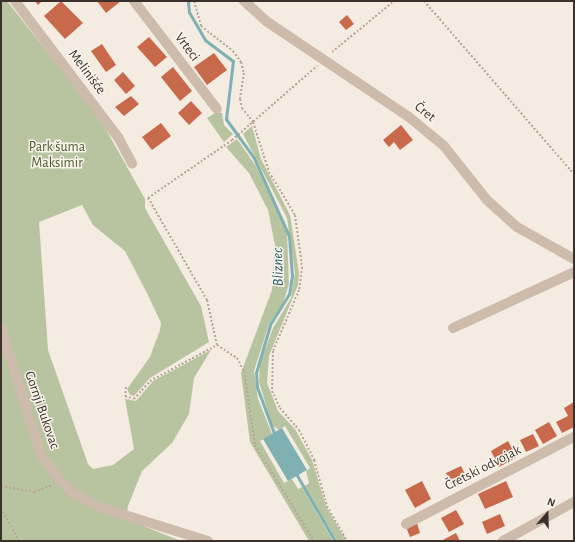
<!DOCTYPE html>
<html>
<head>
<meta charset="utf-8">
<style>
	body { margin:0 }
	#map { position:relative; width:575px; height:542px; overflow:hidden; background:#f4ebe1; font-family:"Alegreya Sans",sans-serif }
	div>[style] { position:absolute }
	.green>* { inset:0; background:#b8c4a0 }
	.water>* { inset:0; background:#7fb0b2 }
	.stream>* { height:3px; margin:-1.5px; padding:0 1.5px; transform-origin:1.5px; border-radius:1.5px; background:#7fb0b2 }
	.building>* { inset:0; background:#c8694b }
	.path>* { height:2px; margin-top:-1px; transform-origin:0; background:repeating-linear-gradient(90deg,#b9a596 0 2px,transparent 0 4px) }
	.minor>* { height:10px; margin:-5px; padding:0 5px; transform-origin:5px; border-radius:5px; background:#cdbbac }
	span { translate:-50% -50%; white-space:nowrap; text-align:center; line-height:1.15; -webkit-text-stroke:3px #fbf5ee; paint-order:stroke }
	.street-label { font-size:14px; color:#3b302b }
	.park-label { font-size:14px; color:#4a5a2e }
	.water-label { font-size:15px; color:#1f5a5e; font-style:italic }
	.frame { position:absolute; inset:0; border:2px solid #3b302b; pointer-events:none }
	.north { position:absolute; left:527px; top:494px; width:40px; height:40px; -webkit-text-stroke:3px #fbf5ee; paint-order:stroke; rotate:20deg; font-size:11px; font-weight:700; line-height:16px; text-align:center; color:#3b302b }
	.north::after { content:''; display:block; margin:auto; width:14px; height:18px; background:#3b302b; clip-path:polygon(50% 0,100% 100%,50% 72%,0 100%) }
</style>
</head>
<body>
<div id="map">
	<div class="green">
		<div style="clip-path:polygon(1px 1px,7px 1px,99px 117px,145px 199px,145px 208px,201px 306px,209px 342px,150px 378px,134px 396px,130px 395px,127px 389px,150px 357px,160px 330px,161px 323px,148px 295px,125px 251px,93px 225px,82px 205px,39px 222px,48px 350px,88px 464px,93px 469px,113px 465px,134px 449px,125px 399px,136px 401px,153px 381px,211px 350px,194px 378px,189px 414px,172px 443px,142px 471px,128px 506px,126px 519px,181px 541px,1px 541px)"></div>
		<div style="clip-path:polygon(215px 113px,222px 113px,224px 125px,233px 134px,224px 142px,207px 118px)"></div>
		<div style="clip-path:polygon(252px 126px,261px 159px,290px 215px,299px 273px,298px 285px,269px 356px,267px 383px,278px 411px,295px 429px,312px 460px,326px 506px,346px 541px,337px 541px,305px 486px,309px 483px,306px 471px,310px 468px,285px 426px,279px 430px,272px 425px,259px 382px,260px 364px,273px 328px,291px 298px,295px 273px,287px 218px,243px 134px)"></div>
		<div style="clip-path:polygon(237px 139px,256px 166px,287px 233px,289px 284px,283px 303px,269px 324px,254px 371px,258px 399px,272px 434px,260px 441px,284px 483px,292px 479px,298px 489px,302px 487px,333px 541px,309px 541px,250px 442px,241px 373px,272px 290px,275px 245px,268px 210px,249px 173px,226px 147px)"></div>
	</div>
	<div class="water">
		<div style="clip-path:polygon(282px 428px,307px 470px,288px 481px,263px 439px)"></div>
	</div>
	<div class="stream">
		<div style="left:188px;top:1px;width:11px;rotate:85deg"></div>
		<div style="left:189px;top:12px;width:32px;rotate:60deg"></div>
		<div style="left:205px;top:40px;width:35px;rotate:37deg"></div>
		<div style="left:233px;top:61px;width:58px;rotate:96.9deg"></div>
		<div style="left:226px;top:119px;width:48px;rotate:54.3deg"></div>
		<div style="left:254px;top:158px;width:85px;rotate:65.8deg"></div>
		<div style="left:289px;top:236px;width:40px;rotate:85.7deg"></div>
		<div style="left:292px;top:276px;width:18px;rotate:99deg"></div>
		<div style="left:289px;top:294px;width:36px;rotate:122deg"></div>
		<div style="left:270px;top:325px;width:50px;rotate:106.3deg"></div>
		<div style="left:256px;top:373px;width:14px;rotate:86deg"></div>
		<div style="left:257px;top:387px;width:52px;rotate:69.8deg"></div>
		<div style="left:295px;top:472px;width:80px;rotate:59.9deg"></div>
	</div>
	<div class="building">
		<div style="clip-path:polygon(35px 1px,42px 1px,38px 5px)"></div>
		<div style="clip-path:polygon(61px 1px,83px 23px,65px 39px,44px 16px)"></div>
		<div style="clip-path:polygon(97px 1px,121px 1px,106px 13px)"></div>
		<div style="clip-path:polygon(347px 15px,354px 24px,346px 30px,339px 22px)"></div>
		<div style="clip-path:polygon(149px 37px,167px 57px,155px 67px,137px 47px)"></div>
		<div style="clip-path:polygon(102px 44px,116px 65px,106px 72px,91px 51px)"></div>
		<div style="clip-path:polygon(214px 53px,227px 70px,207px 85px,194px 67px)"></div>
		<div style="clip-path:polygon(173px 67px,192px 91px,180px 101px,161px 77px)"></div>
		<div style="clip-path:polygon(123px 72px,135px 86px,126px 94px,114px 80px)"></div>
		<div style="clip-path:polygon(131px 96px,139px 104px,124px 116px,115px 107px)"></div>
		<div style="clip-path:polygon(191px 101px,202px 113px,189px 125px,178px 113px)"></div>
		<div style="clip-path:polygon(161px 123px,171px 136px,152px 150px,142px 137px)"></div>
		<div style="clip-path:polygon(401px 125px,413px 140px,400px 150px,394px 142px,389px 147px,383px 140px)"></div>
		<div style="clip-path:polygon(574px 402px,574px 427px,562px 433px,556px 422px,568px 416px,564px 408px)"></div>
		<div style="clip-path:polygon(549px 422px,557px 436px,543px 444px,535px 430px)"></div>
		<div style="clip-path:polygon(533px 434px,539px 446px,526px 452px,520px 440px)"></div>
		<div style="clip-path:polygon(508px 441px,517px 457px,499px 467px,491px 451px)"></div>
		<div style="clip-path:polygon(461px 466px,468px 480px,453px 487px,446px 473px)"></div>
		<div style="clip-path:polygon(422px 481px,431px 499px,415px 508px,405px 490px)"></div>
		<div style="clip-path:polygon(506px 481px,513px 497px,485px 509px,478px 494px)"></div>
		<div style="clip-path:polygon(456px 510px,464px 524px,449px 532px,441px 518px)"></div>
		<div style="clip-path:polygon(500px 514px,505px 526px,487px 534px,482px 522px)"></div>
		<div style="clip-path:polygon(417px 523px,420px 533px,410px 537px,406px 527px)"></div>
		<div style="clip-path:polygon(456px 533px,460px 541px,441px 541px)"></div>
	</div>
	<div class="path">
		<div style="left:194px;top:1px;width:26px;rotate:74deg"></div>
		<div style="left:201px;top:26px;width:41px;rotate:38deg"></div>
		<div style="left:233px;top:51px;width:14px;rotate:54deg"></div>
		<div style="left:241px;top:62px;width:11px;rotate:75deg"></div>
		<div style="left:244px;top:73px;width:26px;rotate:99deg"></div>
		<div style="left:240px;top:99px;width:9px;rotate:77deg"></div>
		<div style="left:242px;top:108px;width:18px;rotate:52deg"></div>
		<div style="left:253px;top:122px;width:52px;rotate:72.3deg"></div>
		<div style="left:269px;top:172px;width:50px;rotate:58.8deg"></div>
		<div style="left:295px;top:215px;width:52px;rotate:82.3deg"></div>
		<div style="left:302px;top:267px;width:23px;rotate:97deg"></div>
		<div style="left:299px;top:290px;width:66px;rotate:113.1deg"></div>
		<div style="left:273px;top:351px;width:40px;rotate:91.4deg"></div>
		<div style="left:272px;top:391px;width:19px;rotate:65deg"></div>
		<div style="left:280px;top:408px;width:29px;rotate:49deg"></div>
		<div style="left:299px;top:430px;width:34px;rotate:63deg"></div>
		<div style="left:314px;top:460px;width:48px;rotate:74.2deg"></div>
		<div style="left:327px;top:506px;width:40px;rotate:60.3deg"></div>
		<div style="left:424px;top:1px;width:229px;rotate:49.1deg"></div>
		<div style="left:332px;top:52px;width:80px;rotate:-39.4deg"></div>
		<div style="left:217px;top:345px;width:24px;rotate:33deg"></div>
		<div style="left:237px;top:358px;width:15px;rotate:62deg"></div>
		<div style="left:244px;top:371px;width:75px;rotate:81.5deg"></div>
		<div style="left:255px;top:445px;width:113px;rotate:58.4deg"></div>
		<div style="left:126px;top:387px;width:9px;rotate:96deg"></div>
		<div style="left:125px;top:396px;width:9px;rotate:18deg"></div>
		<div style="left:134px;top:399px;width:24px;rotate:-48deg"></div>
		<div style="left:150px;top:381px;width:76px;rotate:-28.2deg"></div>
		<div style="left:217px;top:345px;width:46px;rotate:-102.5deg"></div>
		<div style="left:207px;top:300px;width:118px;rotate:-120deg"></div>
		<div style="left:148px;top:198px;width:102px;rotate:-34.6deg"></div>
		<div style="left:232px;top:140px;width:113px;rotate:-41deg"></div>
		<div style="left:1px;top:486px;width:34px;rotate:10deg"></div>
		<div style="left:34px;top:492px;width:19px;rotate:-21deg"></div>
		<div style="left:1px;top:508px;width:38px;rotate:61deg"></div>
	</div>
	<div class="minor">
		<div style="left:15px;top:1px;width:171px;rotate:52.9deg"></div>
		<div style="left:118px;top:137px;width:30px;rotate:62deg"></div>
		<div style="left:134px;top:1px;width:136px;rotate:52.5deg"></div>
		<div style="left:244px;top:1px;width:30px;rotate:42deg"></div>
		<div style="left:266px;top:21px;width:172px;rotate:33.9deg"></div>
		<div style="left:409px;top:117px;width:45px;rotate:39.6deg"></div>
		<div style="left:444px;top:146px;width:69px;rotate:51.5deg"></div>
		<div style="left:487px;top:200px;width:40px;rotate:42deg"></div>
		<div style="left:517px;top:227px;width:65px;rotate:29.3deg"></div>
		<div style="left:1px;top:328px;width:133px;rotate:72.5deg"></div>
		<div style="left:41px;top:455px;width:31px;rotate:53deg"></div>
		<div style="left:60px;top:480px;width:18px;rotate:45deg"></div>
		<div style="left:73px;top:493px;width:30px;rotate:28deg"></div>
		<div style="left:99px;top:507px;width:114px;rotate:17.3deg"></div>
		<div style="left:453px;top:328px;width:133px;rotate:-24.8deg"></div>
		<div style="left:406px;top:524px;width:189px;rotate:-27.4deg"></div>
		<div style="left:503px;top:541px;width:81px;rotate:-28.8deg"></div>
	</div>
	<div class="street-label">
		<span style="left:187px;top:47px;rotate:53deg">Vrteci</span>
		<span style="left:87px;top:72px;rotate:53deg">Melinišće</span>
		<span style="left:425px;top:112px;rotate:39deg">Čret</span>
		<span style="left:42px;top:410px;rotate:71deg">Gornji Bukovac</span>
		<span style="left:483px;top:468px;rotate:-27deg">Čretski odvojak</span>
	</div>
	<div class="park-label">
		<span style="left:57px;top:155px">Park šuma<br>Maksimir</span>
	</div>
	<div class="water-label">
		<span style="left:278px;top:267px;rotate:-91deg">Bliznec</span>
	</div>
	<div class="frame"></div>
	<div class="north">N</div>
</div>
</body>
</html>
